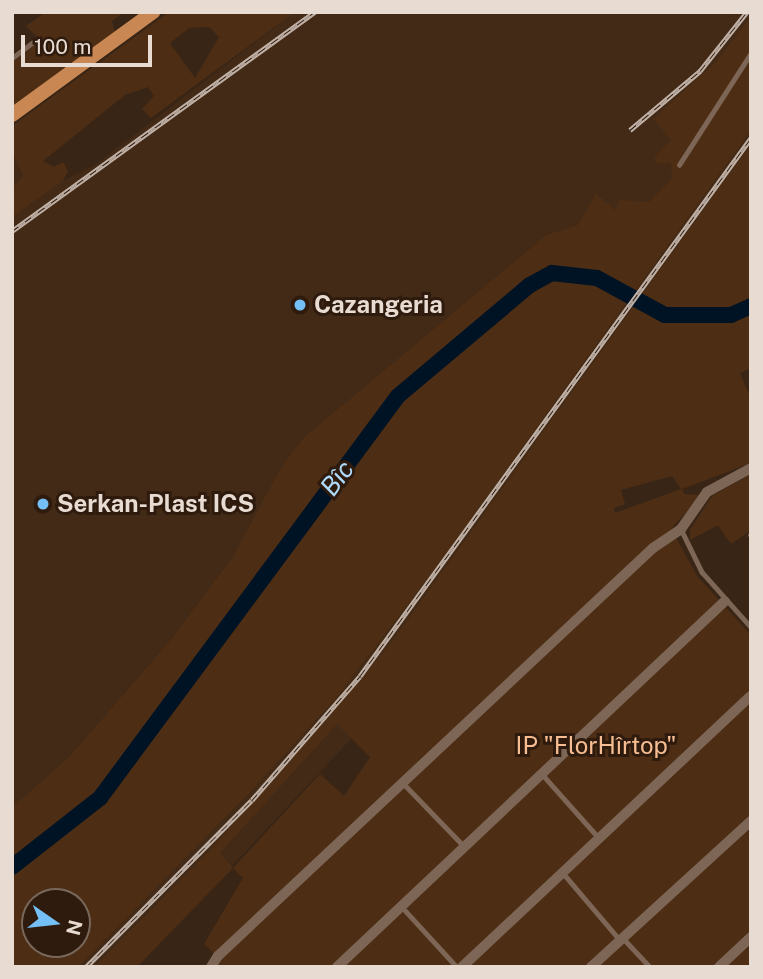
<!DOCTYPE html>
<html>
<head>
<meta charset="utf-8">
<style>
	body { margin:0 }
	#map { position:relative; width:763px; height:979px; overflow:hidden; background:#382516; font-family:"Public Sans",sans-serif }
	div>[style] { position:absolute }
	.built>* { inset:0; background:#432a16 }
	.green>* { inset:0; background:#4d2e14 }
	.river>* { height:16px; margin:-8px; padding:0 8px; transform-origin:8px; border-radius:8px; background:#001324 }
	.service>* { height:4.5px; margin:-2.25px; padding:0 2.25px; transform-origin:2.25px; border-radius:2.25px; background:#7d6656 }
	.minor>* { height:10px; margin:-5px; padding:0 5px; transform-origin:5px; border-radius:5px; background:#7d6656 }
	.primary>* { height:14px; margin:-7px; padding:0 7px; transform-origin:7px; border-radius:7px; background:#c98853 }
	.rail>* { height:5px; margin-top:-2.5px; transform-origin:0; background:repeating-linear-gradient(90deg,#2e1b0d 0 8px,#c1b2a8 0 16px); box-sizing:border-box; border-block:2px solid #c1b2a8 }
	.dots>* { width:19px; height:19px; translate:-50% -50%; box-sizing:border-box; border:4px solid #2e1b0d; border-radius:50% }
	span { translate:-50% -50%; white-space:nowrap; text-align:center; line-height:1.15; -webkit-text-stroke:6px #2e1b0d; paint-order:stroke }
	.poi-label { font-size:24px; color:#e8dbd2; font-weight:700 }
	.left { translate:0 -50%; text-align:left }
	.park-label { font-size:24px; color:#f6bd92 }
	.water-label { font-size:26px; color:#aedbfb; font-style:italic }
	.frame { position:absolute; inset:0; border:14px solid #e8dbd2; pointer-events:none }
	.north { position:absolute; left:21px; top:888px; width:70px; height:70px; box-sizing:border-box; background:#2e1b0d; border:2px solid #78685c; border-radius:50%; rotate:104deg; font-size:19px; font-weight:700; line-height:28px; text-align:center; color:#e8dbd2 }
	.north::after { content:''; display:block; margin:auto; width:24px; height:32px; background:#74c0f6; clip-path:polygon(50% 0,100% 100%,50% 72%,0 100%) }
	.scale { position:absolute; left:21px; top:35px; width:131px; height:32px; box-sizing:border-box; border:4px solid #e8dbd2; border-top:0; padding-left:9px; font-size:21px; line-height:24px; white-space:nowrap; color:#e8dbd2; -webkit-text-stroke:5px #2e1b0d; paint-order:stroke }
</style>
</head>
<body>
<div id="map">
	<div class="built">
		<div style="clip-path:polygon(295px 12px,751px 12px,751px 166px,367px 722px,137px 967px,49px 967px,77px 944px,578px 226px,546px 235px,303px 438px,280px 469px,233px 556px,172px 638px,69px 757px,12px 807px,12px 217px,63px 181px,95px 165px)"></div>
		<div style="clip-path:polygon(12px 152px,23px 177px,12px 188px)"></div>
	</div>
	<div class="green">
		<div style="clip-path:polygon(46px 12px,124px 12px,112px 21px,115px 34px,12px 108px,12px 62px,41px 41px,26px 26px)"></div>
		<div style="clip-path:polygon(evenodd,169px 12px,295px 12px,151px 118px,142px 109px,154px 96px,148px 87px,125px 95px,43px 161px,54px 167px,63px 162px,68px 171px,63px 181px,12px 217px,12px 188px,23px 176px,12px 152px,12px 126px,169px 12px,209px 27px,219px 37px,195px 78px,170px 43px,189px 28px,209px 27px)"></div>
		<div style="clip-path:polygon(evenodd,751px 16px,751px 130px,431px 574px,337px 697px,252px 790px,78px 967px,12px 967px,12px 807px,69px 757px,172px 638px,233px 556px,280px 469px,303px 438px,546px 235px,578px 225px,596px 194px,615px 210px,619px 200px,649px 202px,672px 179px,671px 163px,658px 164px,654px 158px,671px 140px,653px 119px,717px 61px,751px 16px,35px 902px,77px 902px,77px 944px,35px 944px,35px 902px)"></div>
		<div style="clip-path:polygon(evenodd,751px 144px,751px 368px,740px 373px,751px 399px,751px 463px,682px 489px,684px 494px,702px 495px,671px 529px,698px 577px,751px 635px,751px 967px,207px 967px,216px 955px,204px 944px,243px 878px,233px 868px,137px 967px,94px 967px,215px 845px,390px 644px,751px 144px,672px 476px,681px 489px,615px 513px,614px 508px,625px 504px,621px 490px,672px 476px,751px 144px,337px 724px,370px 757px,344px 796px,320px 774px,233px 868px,220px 853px,337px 724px)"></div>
		<div style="clip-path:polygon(751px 474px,751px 530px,731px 544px,718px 525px,690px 540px,690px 530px,712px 496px)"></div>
	</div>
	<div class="river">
		<div style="left:12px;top:867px;width:112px;rotate:-38.1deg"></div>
		<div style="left:100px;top:798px;width:500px;rotate:-53.45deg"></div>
		<div style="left:398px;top:396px;width:172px;rotate:-40.1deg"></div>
		<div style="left:530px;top:285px;width:25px;rotate:-29deg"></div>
		<div style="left:552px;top:273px;width:45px;rotate:6.3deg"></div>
		<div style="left:597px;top:278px;width:77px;rotate:28.6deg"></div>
		<div style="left:665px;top:315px;width:66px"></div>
		<div style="left:731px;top:315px;width:22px;rotate:-24deg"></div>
	</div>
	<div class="service">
		<div style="left:12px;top:58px;width:26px;rotate:-37deg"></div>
		<div style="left:679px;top:165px;width:133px;rotate:-57.3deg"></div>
		<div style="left:681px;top:529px;width:48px;rotate:64deg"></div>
		<div style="left:702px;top:572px;width:74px;rotate:48.3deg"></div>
		<div style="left:750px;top:535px;width:1px;rotate:-45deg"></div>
		<div style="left:542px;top:774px;width:86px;rotate:48.3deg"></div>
		<div style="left:405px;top:785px;width:85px;rotate:46deg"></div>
		<div style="left:563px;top:873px;width:88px;rotate:49.6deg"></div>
		<div style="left:402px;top:907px;width:81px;rotate:47.5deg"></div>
		<div style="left:623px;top:938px;width:40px;rotate:47deg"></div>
	</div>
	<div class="minor">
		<div style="left:211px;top:967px;width:13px;rotate:-58deg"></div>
		<div style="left:218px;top:956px;width:596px;rotate:-43.17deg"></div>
		<div style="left:653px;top:548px;width:34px;rotate:-34deg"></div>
		<div style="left:681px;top:529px;width:45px;rotate:-54.9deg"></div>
		<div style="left:707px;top:492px;width:50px;rotate:-28.6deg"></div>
		<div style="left:337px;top:967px;width:533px;rotate:-43.33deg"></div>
		<div style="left:462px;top:967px;width:396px;rotate:-43.2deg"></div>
		<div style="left:591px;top:967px;width:217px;rotate:-42.4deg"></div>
		<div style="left:719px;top:967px;width:44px;rotate:-43.2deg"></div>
	</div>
	<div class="primary">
		<div style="left:12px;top:115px;width:175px;rotate:-36.1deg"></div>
	</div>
	<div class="rail">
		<div style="left:630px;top:130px;width:92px;rotate:-40.1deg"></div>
		<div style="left:700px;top:71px;width:75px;rotate:-51.5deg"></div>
		<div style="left:12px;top:231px;width:374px;rotate:-35.9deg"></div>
		<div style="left:86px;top:967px;width:235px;rotate:-45.2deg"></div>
		<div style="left:252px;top:800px;width:164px;rotate:-48.9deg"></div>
		<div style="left:360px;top:676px;width:665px;rotate:-53.99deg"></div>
	</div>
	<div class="dots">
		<div style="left:300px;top:305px;background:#74c0f6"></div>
		<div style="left:43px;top:504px;background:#74c0f6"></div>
	</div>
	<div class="poi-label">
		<span class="left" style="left:314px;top:305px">Cazangeria</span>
		<span class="left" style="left:57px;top:504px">Serkan-Plast ICS</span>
	</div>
	<div class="park-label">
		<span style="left:596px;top:746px">IP "FlorHîrtop"</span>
	</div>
	<div class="water-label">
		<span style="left:337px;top:478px;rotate:-53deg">Bîc</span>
	</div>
	<div class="frame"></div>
	<div class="north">N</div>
	<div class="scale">100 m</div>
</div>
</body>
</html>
